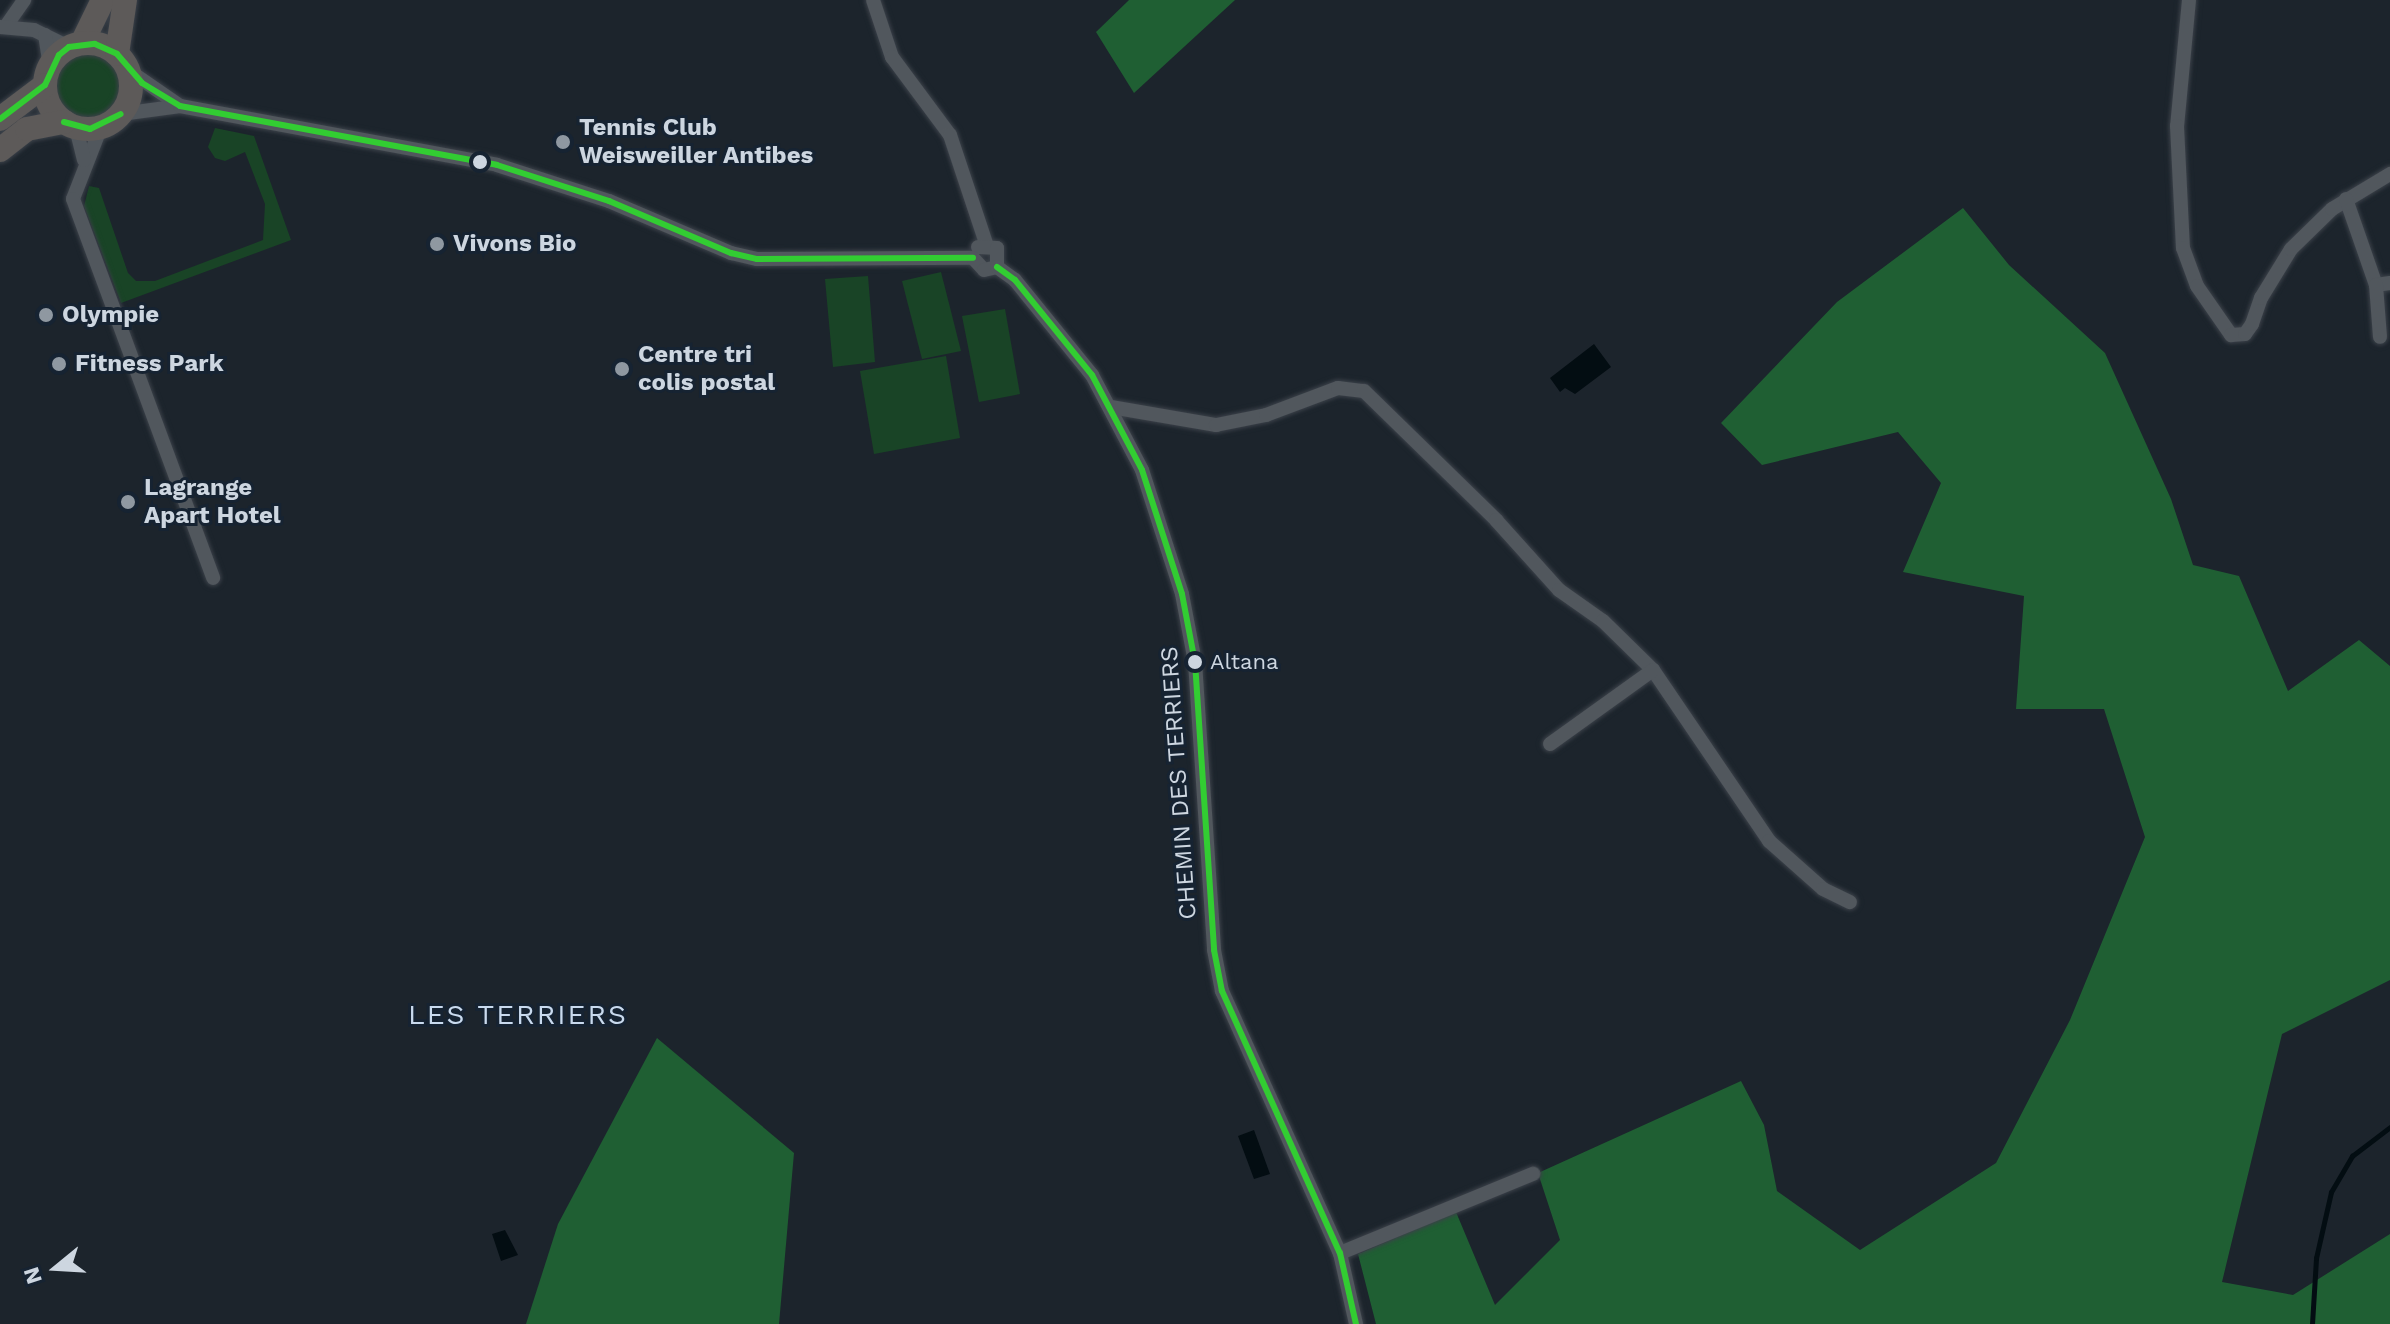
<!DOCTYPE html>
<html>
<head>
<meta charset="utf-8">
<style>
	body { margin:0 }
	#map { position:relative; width:2390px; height:1324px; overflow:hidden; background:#1c242c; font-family:"Work Sans",sans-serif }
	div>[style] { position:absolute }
	.green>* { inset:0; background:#194426 }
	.round { border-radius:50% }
	.forest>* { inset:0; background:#1f5f33 }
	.water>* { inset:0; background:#030d12 }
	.stream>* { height:5px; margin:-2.5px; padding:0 2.5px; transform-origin:2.5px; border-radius:2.5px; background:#030d12 }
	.roads { filter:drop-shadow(0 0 2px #3b4149) drop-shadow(0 0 2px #3b4149) }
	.minor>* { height:14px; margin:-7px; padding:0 7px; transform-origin:7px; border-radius:7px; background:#51575d }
	.primary>* { height:24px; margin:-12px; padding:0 12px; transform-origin:12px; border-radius:12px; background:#5d5a59 }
	.primary>.ring { margin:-12px; padding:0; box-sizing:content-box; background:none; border:24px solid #5d5a59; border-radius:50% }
	.bus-1>* { height:6px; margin:-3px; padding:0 3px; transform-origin:3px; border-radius:3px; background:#32cd32 }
	.dots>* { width:22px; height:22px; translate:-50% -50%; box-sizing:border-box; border:4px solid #162332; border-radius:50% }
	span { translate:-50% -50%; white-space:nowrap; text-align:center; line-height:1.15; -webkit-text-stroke:6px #162332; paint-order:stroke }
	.bus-label { font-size:22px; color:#cdd6e0 }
	.left { translate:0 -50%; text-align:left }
	.poi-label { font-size:24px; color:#cdd6e0; font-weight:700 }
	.street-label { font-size:24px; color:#cdd6e0 }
	.quarter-label { font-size:28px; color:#c9daee; letter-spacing:2px }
	.north { position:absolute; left:16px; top:1228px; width:80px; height:80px; -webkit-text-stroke:6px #162332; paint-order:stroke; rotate:252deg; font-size:22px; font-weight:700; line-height:32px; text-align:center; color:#cdd6e0 }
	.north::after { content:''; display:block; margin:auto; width:28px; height:36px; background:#cdd6e0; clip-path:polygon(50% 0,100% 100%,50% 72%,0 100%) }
</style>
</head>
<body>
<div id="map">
	<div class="green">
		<div class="round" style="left:55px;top:54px;width:66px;height:66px"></div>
		<div style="clip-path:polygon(215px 128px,254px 136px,291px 240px,121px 303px,84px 206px,89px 186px,99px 188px,128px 273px,136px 281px,155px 281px,263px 240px,265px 204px,245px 152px,225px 161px,215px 158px,208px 147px)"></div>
		<div style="clip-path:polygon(941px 272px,961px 351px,922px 359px,902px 281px)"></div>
		<div style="clip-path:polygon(868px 276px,875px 362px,833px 367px,825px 279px)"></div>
		<div style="clip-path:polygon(1005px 309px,1020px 394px,979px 402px,962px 316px)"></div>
		<div style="clip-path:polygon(946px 356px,960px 438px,874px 454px,860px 371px)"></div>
	</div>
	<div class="forest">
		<div style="clip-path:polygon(1129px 0,1235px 0,1134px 93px,1096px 32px)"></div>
		<div style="clip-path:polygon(1963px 208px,2009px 265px,2105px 353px,2171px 499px,2193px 565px,2239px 576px,2288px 691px,2359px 640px,2390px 666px,2390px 980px,2282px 1034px,2222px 1282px,2293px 1295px,2390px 1234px,2390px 1324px,1376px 1324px,1358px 1254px,1456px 1212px,1495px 1305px,1560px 1240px,1538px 1173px,1741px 1081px,1764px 1125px,1777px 1191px,1860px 1250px,1996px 1163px,2070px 1020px,2145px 837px,2104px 709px,2016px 709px,2024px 596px,1903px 572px,1941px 483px,1898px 432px,1762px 465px,1721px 423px,1837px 302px)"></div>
		<div style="clip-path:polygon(657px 1038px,794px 1153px,779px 1324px,526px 1324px,558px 1224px)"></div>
	</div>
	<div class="water">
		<div style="clip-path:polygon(1594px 344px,1611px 367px,1575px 394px,1565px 388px,1560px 392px,1550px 378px)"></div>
		<div style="clip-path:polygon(1254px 1130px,1270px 1174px,1254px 1179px,1238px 1136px)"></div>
		<div style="clip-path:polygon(505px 1230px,518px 1255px,501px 1261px,492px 1234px)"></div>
	</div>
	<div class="stream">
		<div style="left:2312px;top:1324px;width:66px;rotate:-86.5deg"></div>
		<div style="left:2316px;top:1258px;width:68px;rotate:-77.2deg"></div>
		<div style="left:2331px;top:1192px;width:42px;rotate:-59.7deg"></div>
		<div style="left:2352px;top:1156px;width:48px;rotate:-37.3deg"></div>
	</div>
	<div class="roads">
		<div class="minor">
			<div style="left:873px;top:0;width:60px;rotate:71.6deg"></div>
			<div style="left:892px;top:57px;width:97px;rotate:53.4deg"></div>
			<div style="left:950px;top:135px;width:114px;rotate:71.6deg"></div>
			<div style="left:2189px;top:0;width:127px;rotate:95.4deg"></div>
			<div style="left:2177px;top:126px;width:122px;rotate:87.2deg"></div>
			<div style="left:2183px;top:248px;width:40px;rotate:69.8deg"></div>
			<div style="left:2197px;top:286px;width:60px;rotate:55.2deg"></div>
			<div style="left:2231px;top:335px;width:14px;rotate:-4deg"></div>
			<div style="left:2245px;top:334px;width:12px;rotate:-55deg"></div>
			<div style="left:2252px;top:324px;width:28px;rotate:-71deg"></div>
			<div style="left:2261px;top:298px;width:57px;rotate:-58.5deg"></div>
			<div style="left:2291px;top:249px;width:57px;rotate:-44.3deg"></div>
			<div style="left:2332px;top:209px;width:68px;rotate:-31.1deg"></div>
			<div style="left:6px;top:26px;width:32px;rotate:-55deg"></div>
			<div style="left:0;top:27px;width:34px;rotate:5deg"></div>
			<div style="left:34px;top:30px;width:39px;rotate:26deg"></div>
			<div style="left:45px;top:35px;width:30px;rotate:81deg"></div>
			<div style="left:128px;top:70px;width:63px;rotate:34.7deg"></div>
			<div style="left:121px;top:114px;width:60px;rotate:-7.7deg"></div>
			<div style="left:180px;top:106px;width:322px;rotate:10.5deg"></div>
			<div style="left:497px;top:165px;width:118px;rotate:17.8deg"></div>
			<div style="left:609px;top:201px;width:133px;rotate:23.1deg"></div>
			<div style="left:731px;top:253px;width:27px;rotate:13deg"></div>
			<div style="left:757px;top:259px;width:216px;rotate:-0.3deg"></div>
			<div style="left:101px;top:127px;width:77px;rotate:111.3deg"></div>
			<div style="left:73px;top:199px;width:404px;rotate:69.7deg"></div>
			<div style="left:76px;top:128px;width:33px;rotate:76deg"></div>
			<div style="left:2346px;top:199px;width:91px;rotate:70.8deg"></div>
			<div style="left:2376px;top:285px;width:14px;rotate:-8deg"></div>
			<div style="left:978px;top:247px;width:19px;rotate:3deg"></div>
			<div style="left:997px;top:248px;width:19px;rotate:90deg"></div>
			<div style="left:973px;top:258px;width:16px;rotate:47deg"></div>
			<div style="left:984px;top:270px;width:13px;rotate:-13deg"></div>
			<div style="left:997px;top:267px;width:22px;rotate:36deg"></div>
			<div style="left:1015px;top:280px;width:122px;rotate:51deg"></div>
			<div style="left:1092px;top:375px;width:107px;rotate:62.2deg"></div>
			<div style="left:1142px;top:470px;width:130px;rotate:72.1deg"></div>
			<div style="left:1182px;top:594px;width:69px;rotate:79.2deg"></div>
			<div style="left:1195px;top:662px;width:289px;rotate:86.2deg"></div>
			<div style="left:1214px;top:950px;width:42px;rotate:79deg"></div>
			<div style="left:1222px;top:991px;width:287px;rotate:65.8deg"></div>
			<div style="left:1340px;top:1253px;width:73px;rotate:77.3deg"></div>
			<div style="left:2376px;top:285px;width:52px;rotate:85.6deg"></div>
			<div style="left:1111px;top:407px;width:107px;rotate:9.7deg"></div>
			<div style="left:1216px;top:425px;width:51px;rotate:-11.3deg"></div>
			<div style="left:1266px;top:415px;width:77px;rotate:-20.6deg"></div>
			<div style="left:1338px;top:388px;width:26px;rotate:7deg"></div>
			<div style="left:1364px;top:391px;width:185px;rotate:44.3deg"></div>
			<div style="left:1496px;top:520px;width:94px;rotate:48deg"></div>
			<div style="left:1559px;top:590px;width:54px;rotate:35.2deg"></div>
			<div style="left:1603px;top:621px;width:70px;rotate:44.4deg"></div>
			<div style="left:1653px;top:670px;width:207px;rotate:55.8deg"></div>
			<div style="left:1769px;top:841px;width:72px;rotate:41.6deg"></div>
			<div style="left:1823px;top:889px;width:30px;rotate:26deg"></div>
			<div style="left:1550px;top:744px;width:127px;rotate:-35.7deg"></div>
			<div style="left:1340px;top:1253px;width:209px;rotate:-22.3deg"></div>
		</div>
		<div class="primary">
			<div style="left:82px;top:43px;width:48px;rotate:-64deg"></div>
			<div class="ring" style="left:45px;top:43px;width:62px;height:62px"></div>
			<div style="left:117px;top:54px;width:55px;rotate:-81.6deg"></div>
			<div style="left:0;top:119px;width:56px;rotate:-37.1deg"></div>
			<div style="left:0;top:150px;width:34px;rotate:-38deg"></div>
			<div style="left:27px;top:129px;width:38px;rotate:-11deg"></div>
		</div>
	</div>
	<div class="bus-1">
		<div style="left:0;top:119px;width:56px;rotate:-37.1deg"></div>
		<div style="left:45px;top:85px;width:33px;rotate:-65deg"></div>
		<div style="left:59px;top:55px;width:13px;rotate:-39deg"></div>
		<div style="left:69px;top:47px;width:26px;rotate:-7deg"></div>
		<div style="left:95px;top:44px;width:24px;rotate:24deg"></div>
		<div style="left:117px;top:54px;width:38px;rotate:49deg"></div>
		<div style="left:142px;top:83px;width:44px;rotate:31.2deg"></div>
		<div style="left:180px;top:106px;width:322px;rotate:10.5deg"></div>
		<div style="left:497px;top:165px;width:118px;rotate:17.8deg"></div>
		<div style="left:609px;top:201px;width:133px;rotate:23.1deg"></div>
		<div style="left:731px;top:253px;width:27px;rotate:13deg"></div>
		<div style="left:757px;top:259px;width:216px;rotate:-0.3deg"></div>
		<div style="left:64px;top:122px;width:27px;rotate:15deg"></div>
		<div style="left:90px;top:129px;width:34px;rotate:-26deg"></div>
		<div style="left:997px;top:267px;width:22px;rotate:36deg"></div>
		<div style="left:1015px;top:280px;width:122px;rotate:51deg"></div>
		<div style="left:1092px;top:375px;width:107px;rotate:62.2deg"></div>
		<div style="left:1142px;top:470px;width:130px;rotate:72.1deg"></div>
		<div style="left:1182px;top:594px;width:69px;rotate:79.2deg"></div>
		<div style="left:1195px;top:662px;width:289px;rotate:86.2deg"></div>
		<div style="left:1214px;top:950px;width:42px;rotate:79deg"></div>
		<div style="left:1222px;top:991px;width:287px;rotate:65.8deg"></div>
		<div style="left:1340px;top:1253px;width:73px;rotate:77.3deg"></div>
	</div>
	<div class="dots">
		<div style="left:563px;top:142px;background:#8f98a1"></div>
		<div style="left:480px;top:162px;background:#cdd6e0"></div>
		<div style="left:437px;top:244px;background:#8f98a1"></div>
		<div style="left:46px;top:315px;background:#8f98a1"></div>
		<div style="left:59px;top:364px;background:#8f98a1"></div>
		<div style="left:622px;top:369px;background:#8f98a1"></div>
		<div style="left:128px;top:502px;background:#8f98a1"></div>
		<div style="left:1195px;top:662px;background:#cdd6e0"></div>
	</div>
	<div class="bus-label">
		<span class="left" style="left:1210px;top:662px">Altana</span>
	</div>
	<div class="poi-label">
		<span class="left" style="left:579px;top:142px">Tennis Club<br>Weisweiller Antibes</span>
		<span class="left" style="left:453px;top:244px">Vivons Bio</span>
		<span class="left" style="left:62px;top:315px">Olympie</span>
		<span class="left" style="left:638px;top:369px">Centre tri<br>colis postal</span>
		<span class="left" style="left:75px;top:364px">Fitness Park</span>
		<span class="left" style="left:144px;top:502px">Lagrange<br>Apart Hotel</span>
	</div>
	<div class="street-label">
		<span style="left:1179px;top:783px;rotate:-94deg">CHEMIN DES TERRIERS</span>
	</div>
	<div class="quarter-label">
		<span style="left:518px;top:1015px">LES TERRIERS</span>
	</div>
	<div class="north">N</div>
</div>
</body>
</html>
